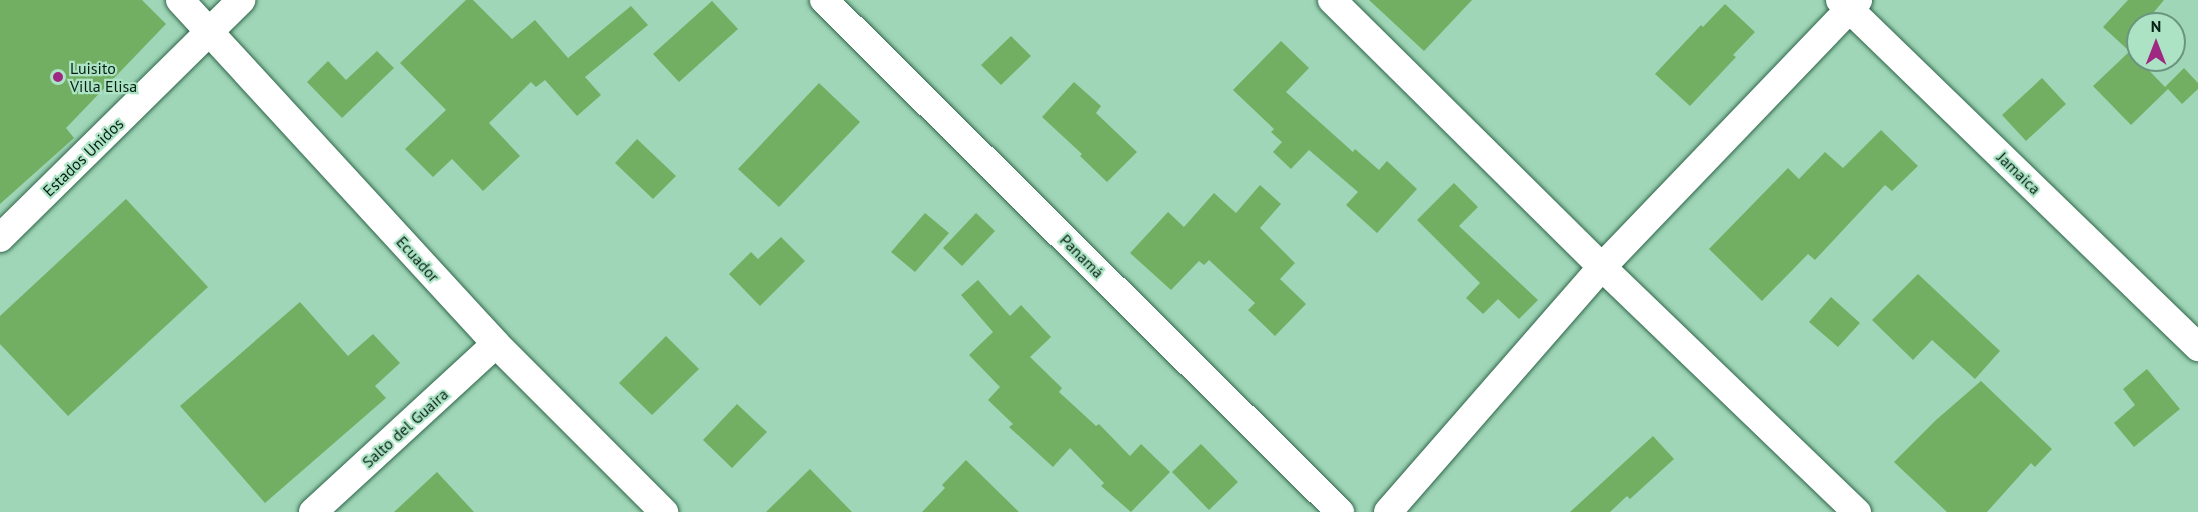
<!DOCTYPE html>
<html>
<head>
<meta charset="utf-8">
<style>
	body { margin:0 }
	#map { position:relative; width:2198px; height:512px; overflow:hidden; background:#9fd6b7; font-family:"PT Sans",sans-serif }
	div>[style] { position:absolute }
	.building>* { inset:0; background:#72af63 }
	.roads { filter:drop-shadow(0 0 2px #30654a) drop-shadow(0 0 2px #30654a) }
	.minor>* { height:28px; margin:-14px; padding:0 14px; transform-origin:14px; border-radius:14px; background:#fff }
	.dots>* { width:16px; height:16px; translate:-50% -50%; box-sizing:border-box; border:3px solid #abe3c4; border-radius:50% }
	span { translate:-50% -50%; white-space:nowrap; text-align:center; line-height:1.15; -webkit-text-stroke:4.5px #abe3c4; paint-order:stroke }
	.poi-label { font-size:16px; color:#081f14 }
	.left { translate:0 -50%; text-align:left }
	.street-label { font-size:16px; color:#081f14 }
	.north { position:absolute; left:2126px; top:12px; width:60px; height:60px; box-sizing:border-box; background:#abe3c4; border:2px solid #6a957e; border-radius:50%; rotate:0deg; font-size:16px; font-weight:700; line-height:24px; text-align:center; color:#081f14 }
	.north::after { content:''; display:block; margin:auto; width:21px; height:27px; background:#9f2882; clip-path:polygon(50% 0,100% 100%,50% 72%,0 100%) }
</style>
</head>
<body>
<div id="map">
	<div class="building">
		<div style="clip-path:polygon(0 0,142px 0,166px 24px,66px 128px,74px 138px,0 204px)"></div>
		<div style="clip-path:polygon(466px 0,473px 0,512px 39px,535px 20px,568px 58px,631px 6px,648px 25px,585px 77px,601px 95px,577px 116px,545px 80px,536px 87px,531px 82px,489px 123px,520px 156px,483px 191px,452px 159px,433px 177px,405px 149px,446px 110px,400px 63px)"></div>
		<div style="clip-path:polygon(1369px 0,1472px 0,1424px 51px)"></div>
		<div style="clip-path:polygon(2128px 0,2164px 0,2144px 24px,2138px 24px,2138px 36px,2127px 49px,2103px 27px)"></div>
		<div style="clip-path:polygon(712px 1px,738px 29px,679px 82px,653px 54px)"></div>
		<div style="clip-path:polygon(1725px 4px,1755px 32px,1733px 55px,1736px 57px,1690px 106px,1655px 74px,1701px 25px,1703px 27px)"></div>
		<div style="clip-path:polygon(1011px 36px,1031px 56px,1001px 85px,981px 65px)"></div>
		<div style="clip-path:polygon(1281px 41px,1309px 68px,1286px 92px,1353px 152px,1355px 149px,1379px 170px,1387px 161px,1417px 189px,1377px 233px,1346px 205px,1358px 192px,1309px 150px,1291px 169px,1273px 152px,1282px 142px,1271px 132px,1274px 129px,1233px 90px)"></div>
		<div style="clip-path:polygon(377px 51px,394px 68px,342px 118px,307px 82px,328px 61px,346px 80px)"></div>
		<div style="clip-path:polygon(2130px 51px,2165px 87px,2184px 68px,2198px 83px,2198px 89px,2182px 104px,2168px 89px,2131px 125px,2093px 86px)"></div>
		<div style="clip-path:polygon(2042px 78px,2066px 104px,2026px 141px,2002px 115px)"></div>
		<div style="clip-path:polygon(1074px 82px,1101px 106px,1096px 113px,1137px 152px,1107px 182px,1080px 156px,1082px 154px,1042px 117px)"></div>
		<div style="clip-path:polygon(819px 83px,860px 122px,779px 207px,738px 169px)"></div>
		<div style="clip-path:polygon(1881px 130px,1918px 166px,1892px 191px,1885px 185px,1815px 260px,1808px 254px,1762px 301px,1709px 249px,1788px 168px,1799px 179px,1825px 152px,1843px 168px)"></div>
		<div style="clip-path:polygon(637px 139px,676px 176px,653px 199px,615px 163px)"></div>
		<div style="clip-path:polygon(1454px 183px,1478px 207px,1459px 226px,1538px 300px,1519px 319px,1498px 299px,1483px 314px,1466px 298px,1480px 283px,1417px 220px)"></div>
		<div style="clip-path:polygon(1260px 185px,1281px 204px,1260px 228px,1295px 263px,1280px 279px,1306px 304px,1275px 336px,1248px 310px,1255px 303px,1209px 260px,1204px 265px,1199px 261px,1171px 290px,1130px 253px,1168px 212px,1184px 227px,1214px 193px,1236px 213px)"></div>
		<div style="clip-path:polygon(126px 199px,208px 287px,68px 416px,0 344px,0 316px)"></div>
		<div style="clip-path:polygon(925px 213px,949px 233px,915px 272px,891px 252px)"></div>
		<div style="clip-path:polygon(976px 213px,995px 231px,962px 266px,943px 248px)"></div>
		<div style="clip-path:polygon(781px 237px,805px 261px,760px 306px,729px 274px,751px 252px,758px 259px)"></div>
		<div style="clip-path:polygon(1918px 274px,2000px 351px,1975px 379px,1932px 340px,1913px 360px,1872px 320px)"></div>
		<div style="clip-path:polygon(978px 280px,1010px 316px,1021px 305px,1051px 337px,1030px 357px,1062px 388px,1059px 392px,1096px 426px,1099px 424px,1130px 456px,1141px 444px,1170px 472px,1131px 512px,1101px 486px,1104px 483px,1070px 448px,1053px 467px,1009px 427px,1013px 424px,988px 400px,1000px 387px,969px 355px,993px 332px,961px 295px)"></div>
		<div style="clip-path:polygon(1831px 297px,1860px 323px,1838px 347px,1809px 322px)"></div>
		<div style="clip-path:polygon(300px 302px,348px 356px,373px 334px,400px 363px,375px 386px,386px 398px,265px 503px,180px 406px)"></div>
		<div style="clip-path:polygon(666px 336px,699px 369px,652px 415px,619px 383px)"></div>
		<div style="clip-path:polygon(2147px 369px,2180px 409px,2134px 447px,2114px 423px,2135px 405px,2123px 389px)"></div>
		<div style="clip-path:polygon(1981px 381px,2052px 449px,2035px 467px,2031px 463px,1987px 512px,1947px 512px,1894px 462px,1936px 420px)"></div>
		<div style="clip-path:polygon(737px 404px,767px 432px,732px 468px,703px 440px)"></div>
		<div style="clip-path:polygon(1653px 436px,1674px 459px,1630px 499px,1627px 496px,1610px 512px,1570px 512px)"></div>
		<div style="clip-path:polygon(1201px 444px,1238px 482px,1209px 510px,1172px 472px)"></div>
		<div style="clip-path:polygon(966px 460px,971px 465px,1019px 512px,922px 512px,945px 488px,942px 485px)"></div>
		<div style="clip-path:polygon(810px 469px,852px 512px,766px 512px)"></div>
		<div style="clip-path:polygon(437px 472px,474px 512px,394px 512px)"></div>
	</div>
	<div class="roads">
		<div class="minor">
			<div style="left:180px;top:0;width:467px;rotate:47.4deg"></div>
			<div style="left:496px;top:344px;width:238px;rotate:45deg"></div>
			<div style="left:824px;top:0;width:727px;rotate:44.78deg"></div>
			<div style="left:1332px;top:0;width:380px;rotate:44.7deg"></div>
			<div style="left:1602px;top:267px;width:354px;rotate:43.9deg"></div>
			<div style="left:1840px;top:0;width:499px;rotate:44.1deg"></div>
			<div style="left:0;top:238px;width:339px;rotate:-44.6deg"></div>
			<div style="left:313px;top:512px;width:248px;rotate:-42.6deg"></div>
			<div style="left:1388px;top:512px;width:325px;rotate:-48.9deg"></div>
			<div style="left:1602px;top:267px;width:370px;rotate:-46.2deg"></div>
		</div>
	</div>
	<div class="dots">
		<div style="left:58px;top:77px;background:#9f2882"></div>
	</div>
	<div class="poi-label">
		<span class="left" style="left:70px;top:77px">Luisito<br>Villa Elisa</span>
	</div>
	<div class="street-label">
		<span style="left:83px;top:157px;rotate:-44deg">Estados Unidos</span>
		<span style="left:2019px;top:173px;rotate:44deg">Jamaica</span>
		<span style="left:1082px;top:256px;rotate:45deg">Panamá</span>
		<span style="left:418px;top:259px;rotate:48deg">Ecuador</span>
		<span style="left:405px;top:428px;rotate:-42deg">Salto del Guaira</span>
	</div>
	<div class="north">N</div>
</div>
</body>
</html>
